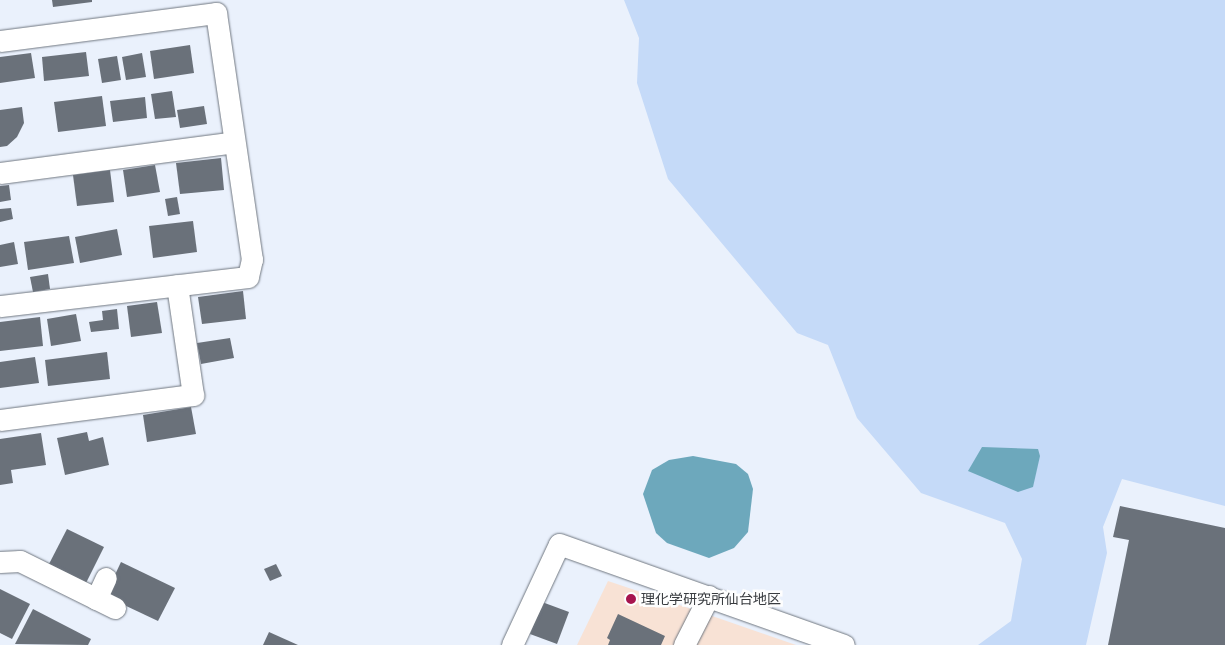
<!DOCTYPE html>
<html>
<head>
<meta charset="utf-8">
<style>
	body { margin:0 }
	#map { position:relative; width:1225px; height:645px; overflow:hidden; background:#eaf1fc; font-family:Montserrat,"Noto Sans JP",sans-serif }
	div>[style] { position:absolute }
	.commercial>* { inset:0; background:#f8e2d5 }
	.green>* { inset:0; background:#c5daf8 }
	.water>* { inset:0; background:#6da8bc }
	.building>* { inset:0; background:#6a717a }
	.roads { filter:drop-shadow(0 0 1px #707780) drop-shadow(0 0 1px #707780) }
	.minor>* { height:21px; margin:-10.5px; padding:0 10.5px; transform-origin:10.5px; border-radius:10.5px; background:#fff }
	.dots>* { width:14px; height:14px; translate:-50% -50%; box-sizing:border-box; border:2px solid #fefefe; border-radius:50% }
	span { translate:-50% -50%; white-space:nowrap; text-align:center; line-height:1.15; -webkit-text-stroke:5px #fefefe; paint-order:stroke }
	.poi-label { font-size:14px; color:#393c40 }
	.left { translate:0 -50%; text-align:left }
</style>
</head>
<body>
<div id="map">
	<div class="commercial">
		<div style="clip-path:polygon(608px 581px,718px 618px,796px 645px,577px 645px)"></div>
	</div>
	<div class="green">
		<div style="clip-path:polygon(624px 0,1225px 0,1225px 506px,1122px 479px,1103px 527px,1107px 553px,1086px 645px,978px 645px,1011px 621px,1022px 559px,1005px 523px,921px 493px,857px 418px,828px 345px,797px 333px,668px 179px,637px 83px,639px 38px)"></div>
	</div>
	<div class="water">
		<div style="clip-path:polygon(982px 447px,1038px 449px,1040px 456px,1033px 487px,1018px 492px,968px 471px)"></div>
		<div style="clip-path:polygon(693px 456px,736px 464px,748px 474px,753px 489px,748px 532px,734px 548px,709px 558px,667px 543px,656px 533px,643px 494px,652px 470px,669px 460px)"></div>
	</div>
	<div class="building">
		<div style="clip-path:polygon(52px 0,92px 0,92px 2px,53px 7px)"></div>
		<div style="clip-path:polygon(190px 45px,194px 73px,154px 79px,150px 51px)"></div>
		<div style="clip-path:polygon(86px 52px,89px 76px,44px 81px,42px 57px)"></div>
		<div style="clip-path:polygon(31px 53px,35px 78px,0 83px,0 57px)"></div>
		<div style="clip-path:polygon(142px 53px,146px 77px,126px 80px,122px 57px)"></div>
		<div style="clip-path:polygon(117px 56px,121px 80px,102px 83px,98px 59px)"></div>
		<div style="clip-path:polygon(172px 91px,176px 117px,155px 119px,151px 94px)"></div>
		<div style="clip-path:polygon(102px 96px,106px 126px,58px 132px,54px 102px)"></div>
		<div style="clip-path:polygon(145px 97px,147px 118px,113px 122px,110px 101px)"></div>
		<div style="clip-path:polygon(204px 106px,207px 124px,180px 128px,177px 110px)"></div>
		<div style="clip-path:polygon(22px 107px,24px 123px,17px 137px,7px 146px,0 147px,0 110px)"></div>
		<div style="clip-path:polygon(221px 158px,224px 190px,180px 194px,176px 163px)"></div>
		<div style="clip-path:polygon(155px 165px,160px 192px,127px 197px,123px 170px)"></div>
		<div style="clip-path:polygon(110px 170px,114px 202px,77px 206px,73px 175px)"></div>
		<div style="clip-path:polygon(9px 185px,11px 200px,0 202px,0 186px)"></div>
		<div style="clip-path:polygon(177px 197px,180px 214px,168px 216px,165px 199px)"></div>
		<div style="clip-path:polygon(11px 208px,13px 219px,0 222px,0 209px)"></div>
		<div style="clip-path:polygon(193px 221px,197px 252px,153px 258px,149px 226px)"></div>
		<div style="clip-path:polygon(117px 229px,122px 255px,80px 263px,75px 237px)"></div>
		<div style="clip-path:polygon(69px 236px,74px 263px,28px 270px,24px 242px)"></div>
		<div style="clip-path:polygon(14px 242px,18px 264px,0 267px,0 245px)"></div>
		<div style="clip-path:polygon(48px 274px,50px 289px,33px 292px,30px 277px)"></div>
		<div style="clip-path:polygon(243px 291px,246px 319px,202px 324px,198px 297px)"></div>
		<div style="clip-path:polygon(157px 302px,162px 333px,131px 337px,127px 306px)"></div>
		<div style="clip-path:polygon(117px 309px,119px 329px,91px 332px,89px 322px,103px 320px,102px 311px)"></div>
		<div style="clip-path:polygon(76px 314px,81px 341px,51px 346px,47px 319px)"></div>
		<div style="clip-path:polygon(40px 317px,43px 346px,0 351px,0 322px)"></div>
		<div style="clip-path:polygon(230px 338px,234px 358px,201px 364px,197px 343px)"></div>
		<div style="clip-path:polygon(107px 352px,110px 379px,48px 386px,45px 360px)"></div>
		<div style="clip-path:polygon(35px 357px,39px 383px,0 388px,0 362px)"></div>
		<div style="clip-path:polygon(191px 407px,196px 434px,147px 442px,143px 415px)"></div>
		<div style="clip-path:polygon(87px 432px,89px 441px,103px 437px,109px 465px,65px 475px,57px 438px)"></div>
		<div style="clip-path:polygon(41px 433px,46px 465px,11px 470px,13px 483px,0 485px,0 439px)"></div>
		<div style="clip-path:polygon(1120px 506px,1225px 528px,1225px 645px,1108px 645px,1129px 540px,1113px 537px)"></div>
		<div style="clip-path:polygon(67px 529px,104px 547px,86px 583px,49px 564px)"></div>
		<div style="clip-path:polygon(121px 562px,175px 588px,158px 621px,105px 596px)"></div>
		<div style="clip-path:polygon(276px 564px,282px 576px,270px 581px,264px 569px)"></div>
		<div style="clip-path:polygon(0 589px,30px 604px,12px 639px,0 633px)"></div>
		<div style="clip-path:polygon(542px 602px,569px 612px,557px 644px,530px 634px)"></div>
		<div style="clip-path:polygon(33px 609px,91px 639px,88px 645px,15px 644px)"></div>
		<div style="clip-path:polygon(618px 614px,665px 636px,661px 645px,608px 645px,610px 640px,607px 638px)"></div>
		<div style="clip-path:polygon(269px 632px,298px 645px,263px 645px)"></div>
	</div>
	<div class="roads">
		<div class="minor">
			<div style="left:0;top:41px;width:218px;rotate:-7.4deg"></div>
			<div style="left:216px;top:13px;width:249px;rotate:81.7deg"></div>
			<div style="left:252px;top:259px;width:18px;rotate:103deg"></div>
			<div style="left:248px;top:277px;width:250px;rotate:173.3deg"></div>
			<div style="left:0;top:173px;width:236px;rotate:-7.5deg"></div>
			<div style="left:0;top:420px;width:195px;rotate:-7.4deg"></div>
			<div style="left:193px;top:395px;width:111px;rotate:-98.3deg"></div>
			<div style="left:0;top:562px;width:20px;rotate:-3deg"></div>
			<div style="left:20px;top:561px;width:106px;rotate:26.3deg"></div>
			<div style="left:96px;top:599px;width:23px;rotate:-65deg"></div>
			<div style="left:512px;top:645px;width:111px;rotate:-65deg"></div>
			<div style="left:559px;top:544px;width:302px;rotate:19.5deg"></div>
			<div style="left:684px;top:645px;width:55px;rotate:-63deg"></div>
		</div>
	</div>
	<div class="dots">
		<div style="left:631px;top:599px;background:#a7144e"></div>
	</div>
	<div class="poi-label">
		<span class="left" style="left:641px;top:599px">理化学研究所仙台地区</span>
	</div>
</div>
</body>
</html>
